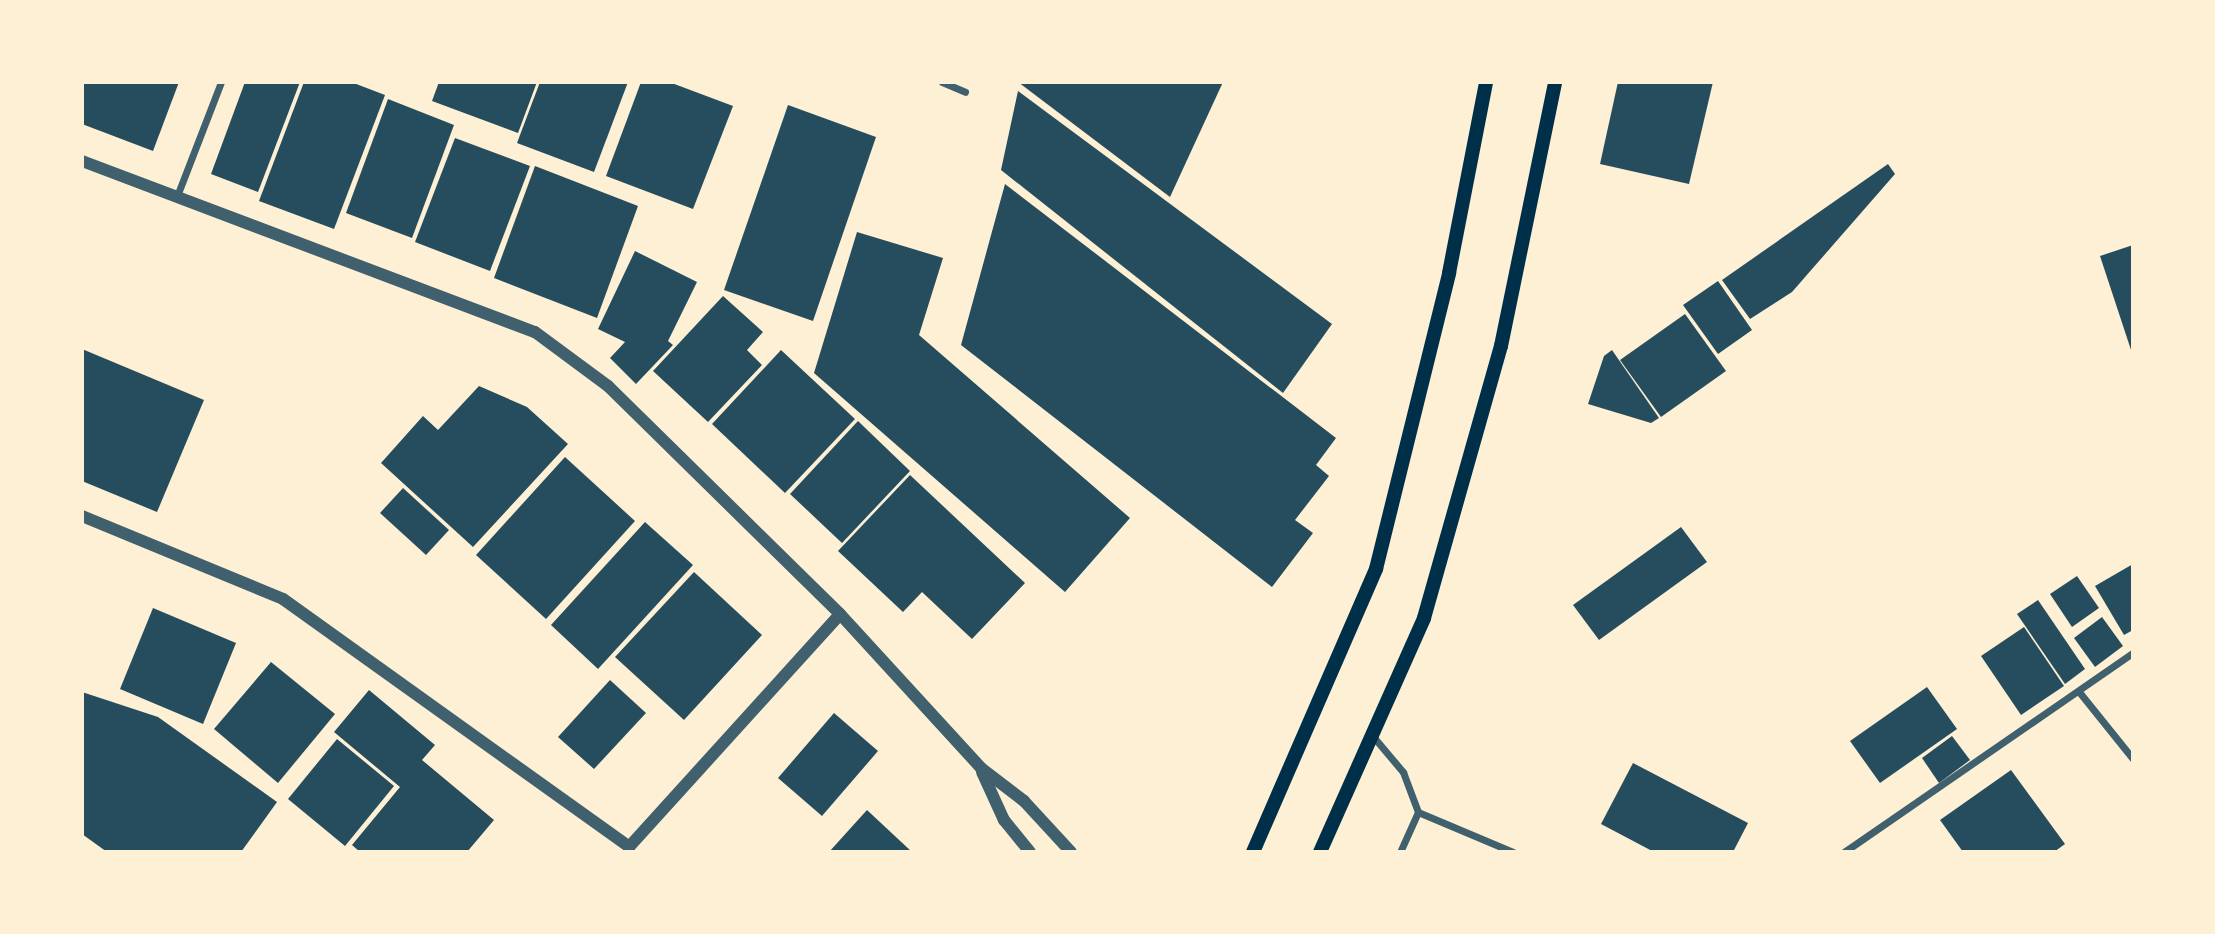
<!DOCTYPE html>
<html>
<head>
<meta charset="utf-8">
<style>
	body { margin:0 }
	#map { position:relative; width:2215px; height:934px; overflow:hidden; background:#fdf0d5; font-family:Overpass,sans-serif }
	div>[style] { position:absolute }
	.building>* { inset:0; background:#264d5e }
	.minor>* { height:7px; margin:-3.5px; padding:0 3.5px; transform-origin:3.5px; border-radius:3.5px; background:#3f606c }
	.tertiary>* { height:12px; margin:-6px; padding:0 6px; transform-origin:6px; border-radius:6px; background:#3f606c }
	.secondary>* { height:14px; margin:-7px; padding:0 7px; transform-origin:7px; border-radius:7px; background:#003049 }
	span { translate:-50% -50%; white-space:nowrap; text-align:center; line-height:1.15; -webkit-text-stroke:5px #fdf0d5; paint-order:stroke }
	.frame { position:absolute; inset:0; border:84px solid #fdf0d5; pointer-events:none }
</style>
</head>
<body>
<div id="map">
	<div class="building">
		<div style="clip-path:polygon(82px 82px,179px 82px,153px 151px,82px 124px)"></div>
		<div style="clip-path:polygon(245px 82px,300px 82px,258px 192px,211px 174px)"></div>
		<div style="clip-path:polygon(304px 82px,351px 82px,385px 95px,334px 229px,259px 201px)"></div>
		<div style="clip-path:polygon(439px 82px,537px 82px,518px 133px,432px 101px)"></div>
		<div style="clip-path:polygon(540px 82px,628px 82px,594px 172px,517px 143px)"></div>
		<div style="clip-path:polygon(641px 82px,669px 82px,733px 106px,693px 209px,606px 176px)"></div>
		<div style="clip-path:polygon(1018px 82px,1223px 82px,1170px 197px)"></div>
		<div style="clip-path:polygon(1618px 82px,1713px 82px,1689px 184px,1600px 164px)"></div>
		<div style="clip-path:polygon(1018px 91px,1332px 324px,1283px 393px,1001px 170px)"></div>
		<div style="clip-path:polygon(388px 99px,454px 125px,412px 238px,346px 213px)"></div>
		<div style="clip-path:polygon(788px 105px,876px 137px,813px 321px,724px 290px)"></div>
		<div style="clip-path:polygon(455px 138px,530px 166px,490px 271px,415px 242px)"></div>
		<div style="clip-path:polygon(1888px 164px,1895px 174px,1792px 292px,1750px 319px,1722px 280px)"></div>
		<div style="clip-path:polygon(535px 166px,638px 206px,597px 318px,494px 278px)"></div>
		<div style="clip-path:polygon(1005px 184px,1336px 438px,1316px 465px,1329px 476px,1295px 520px,1313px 533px,1272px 587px,961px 345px)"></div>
		<div style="clip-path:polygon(857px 232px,943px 258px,919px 335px,1130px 518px,1065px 592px,814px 373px)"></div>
		<div style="clip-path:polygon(2133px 245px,2133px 353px,2132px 353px,2100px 256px)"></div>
		<div style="clip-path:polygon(635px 251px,697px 282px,668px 341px,673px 345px,636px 384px,610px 358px,625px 342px,598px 329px)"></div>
		<div style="clip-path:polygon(1718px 281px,1752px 330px,1718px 354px,1683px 305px)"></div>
		<div style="clip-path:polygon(723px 296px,763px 332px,747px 350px,762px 365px,708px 422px,653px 371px)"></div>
		<div style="clip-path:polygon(1685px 314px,1726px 371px,1661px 417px,1620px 360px)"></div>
		<div style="clip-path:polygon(82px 349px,204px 400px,157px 512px,82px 481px)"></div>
		<div style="clip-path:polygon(781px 350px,855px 419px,785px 493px,712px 424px)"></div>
		<div style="clip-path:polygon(1612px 350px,1659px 418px,1651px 423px,1588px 404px,1604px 356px)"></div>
		<div style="clip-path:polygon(479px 386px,527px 407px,568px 444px,473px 547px,381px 463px,423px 416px,438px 430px)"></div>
		<div style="clip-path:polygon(858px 421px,910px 471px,842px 543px,790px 494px)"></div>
		<div style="clip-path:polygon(565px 457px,635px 521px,546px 619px,476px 555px)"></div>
		<div style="clip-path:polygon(910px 475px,1025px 583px,972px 639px,922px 592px,903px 612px,838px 551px)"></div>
		<div style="clip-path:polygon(403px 488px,449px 530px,426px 555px,380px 513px)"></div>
		<div style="clip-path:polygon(645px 522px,693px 565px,598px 669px,551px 625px)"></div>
		<div style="clip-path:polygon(1681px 527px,1707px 562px,1599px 640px,1573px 605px)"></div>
		<div style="clip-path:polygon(2133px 564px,2133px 630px,2124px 635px,2095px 586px)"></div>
		<div style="clip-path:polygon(694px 572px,762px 635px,684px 720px,615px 657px)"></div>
		<div style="clip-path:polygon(2077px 576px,2099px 608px,2072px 627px,2050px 594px)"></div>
		<div style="clip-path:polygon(2038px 600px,2085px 669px,2065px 684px,2017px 614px)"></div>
		<div style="clip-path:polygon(153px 608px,236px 643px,203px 724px,120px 689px)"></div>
		<div style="clip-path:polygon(2102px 617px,2123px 646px,2095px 667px,2074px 638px)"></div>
		<div style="clip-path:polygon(2024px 627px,2064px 686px,2021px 715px,1981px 656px)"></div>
		<div style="clip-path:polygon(271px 662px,335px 714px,278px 783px,214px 729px)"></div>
		<div style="clip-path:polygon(610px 680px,646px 713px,594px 769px,558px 737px)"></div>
		<div style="clip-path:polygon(1927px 687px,1957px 729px,1880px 783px,1850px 741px)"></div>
		<div style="clip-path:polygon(369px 690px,435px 745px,422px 760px,494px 820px,467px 852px,360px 852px,352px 845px,400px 787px,334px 732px)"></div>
		<div style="clip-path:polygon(82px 692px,158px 717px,277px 802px,241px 852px,107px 852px,82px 834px)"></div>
		<div style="clip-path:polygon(834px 713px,878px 751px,822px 816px,778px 778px)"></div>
		<div style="clip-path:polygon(1952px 736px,1970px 760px,1939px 783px,1922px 758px)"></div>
		<div style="clip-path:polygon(337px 739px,394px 786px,345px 846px,288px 799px)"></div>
		<div style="clip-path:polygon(1633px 763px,1748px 823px,1733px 852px,1654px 852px,1601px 824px)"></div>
		<div style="clip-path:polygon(2011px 770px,2065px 844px,2054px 852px,1963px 852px,1940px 820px)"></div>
		<div style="clip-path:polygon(867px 810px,912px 852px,829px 852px)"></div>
	</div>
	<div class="minor">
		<div style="left:942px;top:82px;width:25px;rotate:23deg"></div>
		<div style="left:177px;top:196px;width:122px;rotate:-68.9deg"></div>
		<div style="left:2080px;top:693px;width:85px;rotate:51.2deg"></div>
		<div style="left:1371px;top:734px;width:50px;rotate:49.9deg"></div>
		<div style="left:1403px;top:772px;width:43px;rotate:69.4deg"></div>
		<div style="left:1418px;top:812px;width:44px;rotate:114.2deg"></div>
		<div style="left:1418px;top:812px;width:103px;rotate:22.8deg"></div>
		<div style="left:1844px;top:852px;width:351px;rotate:-34.6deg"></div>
	</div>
	<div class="tertiary">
		<div style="left:82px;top:161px;width:484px;rotate:20.7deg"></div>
		<div style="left:535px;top:332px;width:91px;rotate:36.5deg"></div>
		<div style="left:608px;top:386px;width:325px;rotate:44.5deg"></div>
		<div style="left:840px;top:614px;width:209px;rotate:47.5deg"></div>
		<div style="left:981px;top:768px;width:54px;rotate:37.5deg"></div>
		<div style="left:1024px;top:801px;width:69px;rotate:47.3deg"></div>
		<div style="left:82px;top:516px;width:217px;rotate:22.4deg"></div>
		<div style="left:283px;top:599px;width:426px;rotate:35.6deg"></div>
		<div style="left:629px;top:847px;width:314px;rotate:-47.8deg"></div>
		<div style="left:982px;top:772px;width:53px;rotate:65.4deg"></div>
		<div style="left:1004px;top:820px;width:41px;rotate:50.9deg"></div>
	</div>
	<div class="secondary">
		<div style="left:1253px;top:852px;width:309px;rotate:-66.5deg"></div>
		<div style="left:1376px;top:569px;width:305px;rotate:-76.1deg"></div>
		<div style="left:1449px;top:273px;width:195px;rotate:-79deg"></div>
		<div style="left:1320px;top:852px;width:256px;rotate:-66deg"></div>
		<div style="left:1424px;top:618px;width:283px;rotate:-74.2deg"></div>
		<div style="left:1501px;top:346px;width:269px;rotate:-78.4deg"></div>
	</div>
	<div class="frame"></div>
</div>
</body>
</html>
